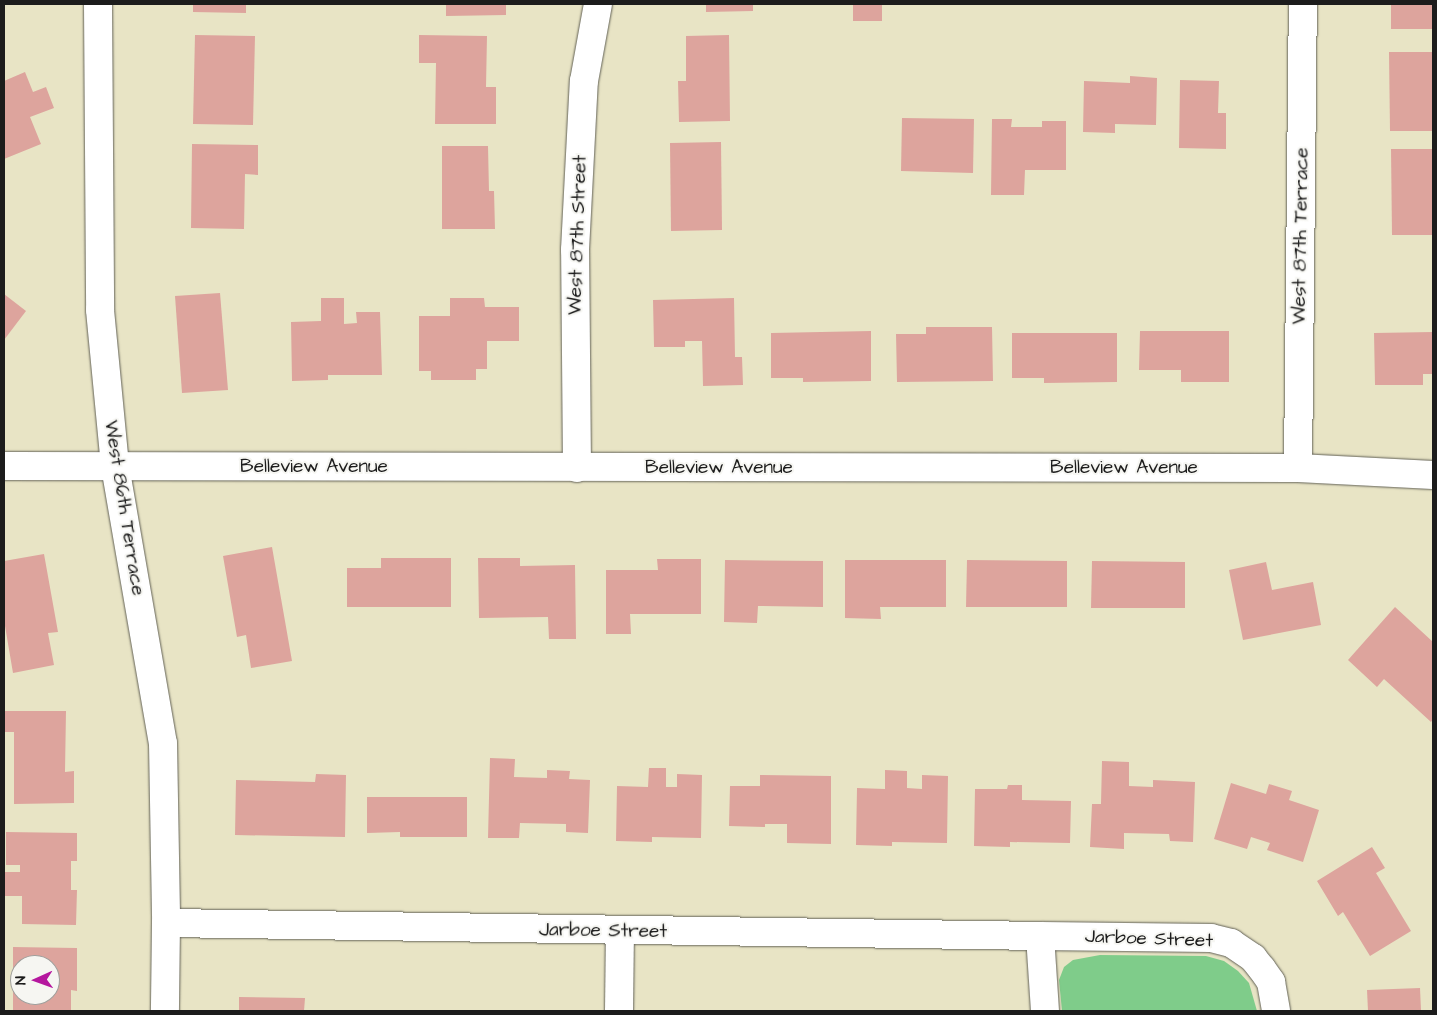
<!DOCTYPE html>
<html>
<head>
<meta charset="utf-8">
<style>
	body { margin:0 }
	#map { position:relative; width:1437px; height:1015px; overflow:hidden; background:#e8e4c5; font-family:"Architects Daughter",sans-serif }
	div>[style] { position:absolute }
	.green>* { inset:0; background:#7fcc8a }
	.building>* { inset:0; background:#dda49d }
	.roads { filter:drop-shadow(0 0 1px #636257) drop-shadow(0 0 1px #636257) }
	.minor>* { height:28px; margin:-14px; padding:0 14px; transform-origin:14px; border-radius:14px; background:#fff }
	span { translate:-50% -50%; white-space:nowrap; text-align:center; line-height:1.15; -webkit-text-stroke:4px #f6f6f2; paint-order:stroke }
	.street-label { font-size:19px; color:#1c1c1c }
	.frame { position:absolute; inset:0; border:5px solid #1c1c1c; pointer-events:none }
	.north { position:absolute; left:10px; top:955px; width:50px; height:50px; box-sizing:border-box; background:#f6f6f2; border:1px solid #9f9f9c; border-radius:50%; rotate:268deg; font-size:14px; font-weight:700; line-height:20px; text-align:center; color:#1c1c1c }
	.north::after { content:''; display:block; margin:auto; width:18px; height:22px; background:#b5179e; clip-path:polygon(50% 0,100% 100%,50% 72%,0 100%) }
</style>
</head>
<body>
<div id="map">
	<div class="green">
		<div style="clip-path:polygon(1100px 955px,1206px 956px,1224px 961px,1238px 971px,1249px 983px,1257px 1011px,1062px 1011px,1059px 980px,1064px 967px,1073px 960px)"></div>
	</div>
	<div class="building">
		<div style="clip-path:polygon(193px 4px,246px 4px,246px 13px,193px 12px)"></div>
		<div style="clip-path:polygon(446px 4px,506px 4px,506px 15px,446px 16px)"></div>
		<div style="clip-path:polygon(706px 4px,753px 4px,753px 11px,706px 12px)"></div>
		<div style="clip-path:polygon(853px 4px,882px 4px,882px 21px,853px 21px)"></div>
		<div style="clip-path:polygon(1391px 4px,1433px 4px,1433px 29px,1391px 29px)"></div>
		<div style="clip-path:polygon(195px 35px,255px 36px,253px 125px,193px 124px)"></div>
		<div style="clip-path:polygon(419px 35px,487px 36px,486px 87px,496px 87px,496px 124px,435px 124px,436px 63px,419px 63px)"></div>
		<div style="clip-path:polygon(729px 35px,730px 121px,679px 122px,678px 81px,686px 81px,686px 36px)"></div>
		<div style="clip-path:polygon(1389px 52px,1433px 52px,1433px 131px,1390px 131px)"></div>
		<div style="clip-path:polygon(25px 72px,33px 92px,46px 87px,54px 108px,30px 117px,41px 144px,4px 159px,4px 81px)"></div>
		<div style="clip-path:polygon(1130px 76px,1157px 78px,1156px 125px,1115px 124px,1115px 133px,1083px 132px,1084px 81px,1130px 83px)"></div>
		<div style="clip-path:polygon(1180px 80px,1219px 81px,1218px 113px,1226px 113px,1226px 149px,1179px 148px)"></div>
		<div style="clip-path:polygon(902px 118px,974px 119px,973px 173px,901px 171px)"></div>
		<div style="clip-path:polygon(992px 119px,1012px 119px,1011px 127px,1042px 127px,1042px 121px,1066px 121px,1066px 170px,1025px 170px,1024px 195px,991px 195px)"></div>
		<div style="clip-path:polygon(721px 142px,722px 230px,671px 231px,670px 143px)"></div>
		<div style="clip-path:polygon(192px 144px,258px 145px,258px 175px,245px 174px,244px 229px,191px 228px)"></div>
		<div style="clip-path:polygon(442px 146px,488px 146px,489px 191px,494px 191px,495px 229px,442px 229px)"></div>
		<div style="clip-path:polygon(1391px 149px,1433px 149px,1433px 235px,1392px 235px)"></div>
		<div style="clip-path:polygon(220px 293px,228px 390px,182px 393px,175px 296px)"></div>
		<div style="clip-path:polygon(4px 294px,26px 311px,4px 340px)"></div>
		<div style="clip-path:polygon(321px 298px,344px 298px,344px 324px,357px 323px,356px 312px,380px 312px,382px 375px,328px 375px,328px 380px,292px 381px,291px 322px,321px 321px)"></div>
		<div style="clip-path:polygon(450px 298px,484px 298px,485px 307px,519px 307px,519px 341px,487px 341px,487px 369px,476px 369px,476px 380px,431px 380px,431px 371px,419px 371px,419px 316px,450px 316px)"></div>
		<div style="clip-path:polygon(734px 298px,735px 357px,742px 357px,743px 385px,703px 386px,702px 341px,685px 341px,685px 347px,654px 347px,653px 300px)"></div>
		<div style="clip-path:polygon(926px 327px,992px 327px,993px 381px,897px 382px,896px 334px,926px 334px)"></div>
		<div style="clip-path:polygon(871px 331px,871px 381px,803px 382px,803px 378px,771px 378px,771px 333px)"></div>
		<div style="clip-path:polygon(1140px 331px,1229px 331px,1229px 382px,1181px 382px,1181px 370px,1139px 370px)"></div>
		<div style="clip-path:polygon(1433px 332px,1433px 374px,1423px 374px,1423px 385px,1375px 385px,1374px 333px)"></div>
		<div style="clip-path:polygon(1012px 333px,1117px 333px,1117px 382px,1044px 383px,1044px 378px,1012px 378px)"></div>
		<div style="clip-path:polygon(272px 547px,292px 661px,251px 668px,246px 635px,237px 637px,223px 556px)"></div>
		<div style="clip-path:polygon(44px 554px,58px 632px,48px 633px,54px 665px,13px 673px,4px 620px,4px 561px)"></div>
		<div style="clip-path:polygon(381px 558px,451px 558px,451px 607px,347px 607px,347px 568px,381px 568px)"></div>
		<div style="clip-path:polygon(478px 558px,520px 558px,520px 566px,575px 565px,576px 639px,549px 639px,548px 617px,479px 618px)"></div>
		<div style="clip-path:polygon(657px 559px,701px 559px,701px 614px,630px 614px,631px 634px,606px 634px,606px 570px,658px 570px)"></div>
		<div style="clip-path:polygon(725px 560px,823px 561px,823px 607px,758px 606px,757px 623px,724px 622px)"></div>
		<div style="clip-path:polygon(845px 560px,946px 560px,946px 607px,880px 607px,881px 619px,845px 618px)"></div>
		<div style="clip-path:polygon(967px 560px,1067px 561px,1067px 607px,966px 607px)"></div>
		<div style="clip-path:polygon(1092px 561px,1185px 562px,1185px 608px,1091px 608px)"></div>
		<div style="clip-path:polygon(1266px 562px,1272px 590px,1313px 582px,1321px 625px,1243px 640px,1229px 570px)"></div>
		<div style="clip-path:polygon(1395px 607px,1433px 642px,1433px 719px,1431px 722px,1384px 679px,1377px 687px,1348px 660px)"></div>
		<div style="clip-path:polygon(4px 711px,66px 711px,65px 772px,74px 771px,74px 803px,14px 804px,14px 732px,4px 732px)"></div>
		<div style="clip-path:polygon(490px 758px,515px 759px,514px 777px,547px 778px,547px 770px,570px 771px,569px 779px,590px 780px,588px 833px,566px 832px,566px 824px,520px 823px,519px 838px,488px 838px)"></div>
		<div style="clip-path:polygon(1102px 761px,1129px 762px,1129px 786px,1153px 787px,1153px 780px,1195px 782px,1193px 842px,1170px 841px,1169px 834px,1124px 833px,1124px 849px,1090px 847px,1092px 804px,1101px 804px)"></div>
		<div style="clip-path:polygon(649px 768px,666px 768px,666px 787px,677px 787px,677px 774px,702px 775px,701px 838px,652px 837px,652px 842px,616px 841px,617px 786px,648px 787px)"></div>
		<div style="clip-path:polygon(885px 770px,907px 771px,907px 788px,922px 789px,922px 775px,948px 776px,947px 843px,892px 842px,892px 846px,856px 845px,857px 788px,885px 789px)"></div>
		<div style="clip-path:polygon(316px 774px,346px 775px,345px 837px,235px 835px,236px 780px,315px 782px)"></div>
		<div style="clip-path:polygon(760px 775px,831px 776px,831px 844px,787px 843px,787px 824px,765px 824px,765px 827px,729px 826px,730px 786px,760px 786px)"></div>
		<div style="clip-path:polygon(1231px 783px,1266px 794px,1269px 784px,1292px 791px,1289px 800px,1319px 810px,1303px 862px,1267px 850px,1270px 843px,1251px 837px,1247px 849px,1214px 839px)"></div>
		<div style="clip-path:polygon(1008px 785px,1022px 785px,1022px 800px,1071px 801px,1070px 843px,1010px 842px,1010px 847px,974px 846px,975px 789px,1007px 789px)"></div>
		<div style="clip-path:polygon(367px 797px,467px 797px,467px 837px,400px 837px,400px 832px,367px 833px)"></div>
		<div style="clip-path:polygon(6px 832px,77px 833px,77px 861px,71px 861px,71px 890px,77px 890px,76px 925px,22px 924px,22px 896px,4px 896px,4px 872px,20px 872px,20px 865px,6px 865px)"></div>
		<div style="clip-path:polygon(1372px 847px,1385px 868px,1376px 873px,1411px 931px,1370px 956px,1343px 912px,1338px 916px,1317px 881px)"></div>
		<div style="clip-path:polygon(evenodd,13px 947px,77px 948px,77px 991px,71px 990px,71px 1011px,13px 1011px,13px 947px,20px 965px,50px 965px,50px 995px,20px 995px,20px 965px)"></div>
		<div style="clip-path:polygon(1420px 988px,1421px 1011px,1368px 1011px,1367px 990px)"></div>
		<div style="clip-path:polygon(239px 997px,305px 998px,304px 1011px,239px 1011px)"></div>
	</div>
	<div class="roads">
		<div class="minor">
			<div style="left:98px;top:4px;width:306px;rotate:89.6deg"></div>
			<div style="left:100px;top:310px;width:157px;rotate:84.5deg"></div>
			<div style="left:115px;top:466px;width:281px;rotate:80.2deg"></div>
			<div style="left:163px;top:743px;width:180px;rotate:89deg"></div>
			<div style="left:166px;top:923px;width:88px;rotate:90.7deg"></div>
			<div style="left:4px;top:466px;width:1294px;rotate:0.09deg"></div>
			<div style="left:1298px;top:468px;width:135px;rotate:3deg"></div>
			<div style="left:577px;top:468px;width:218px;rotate:-90.5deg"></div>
			<div style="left:575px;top:250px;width:169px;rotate:-87deg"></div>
			<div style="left:584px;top:81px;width:78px;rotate:-79.7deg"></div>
			<div style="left:1298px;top:468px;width:464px;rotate:-89.4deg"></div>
			<div style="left:166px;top:923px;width:874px;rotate:0.85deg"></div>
			<div style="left:619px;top:1011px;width:80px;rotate:-89.3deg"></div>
			<div style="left:1045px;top:1011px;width:75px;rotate:-93.8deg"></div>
			<div style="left:1040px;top:936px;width:171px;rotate:0.7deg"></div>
			<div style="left:1211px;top:938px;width:21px;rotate:14deg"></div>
			<div style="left:1231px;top:943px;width:27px;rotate:34deg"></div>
			<div style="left:1253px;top:958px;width:14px;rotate:51deg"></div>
			<div style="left:1262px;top:969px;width:16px;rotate:55deg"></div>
			<div style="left:1271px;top:982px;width:29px;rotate:80deg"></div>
		</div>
	</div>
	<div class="street-label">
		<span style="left:578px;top:235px;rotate:-88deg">West 87th Street</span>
		<span style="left:1301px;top:236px;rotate:-89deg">West 87th Terrace</span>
		<span style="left:314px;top:467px">Belleview Avenue</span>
		<span style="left:719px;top:468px">Belleview Avenue</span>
		<span style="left:1124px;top:468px">Belleview Avenue</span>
		<span style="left:124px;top:508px;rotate:81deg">West 86th Terrace</span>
		<span style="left:603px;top:931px;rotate:1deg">Jarboe Street</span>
		<span style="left:1149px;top:939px;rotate:2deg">Jarboe Street</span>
	</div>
	<div class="frame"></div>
	<div class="north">N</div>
</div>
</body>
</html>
